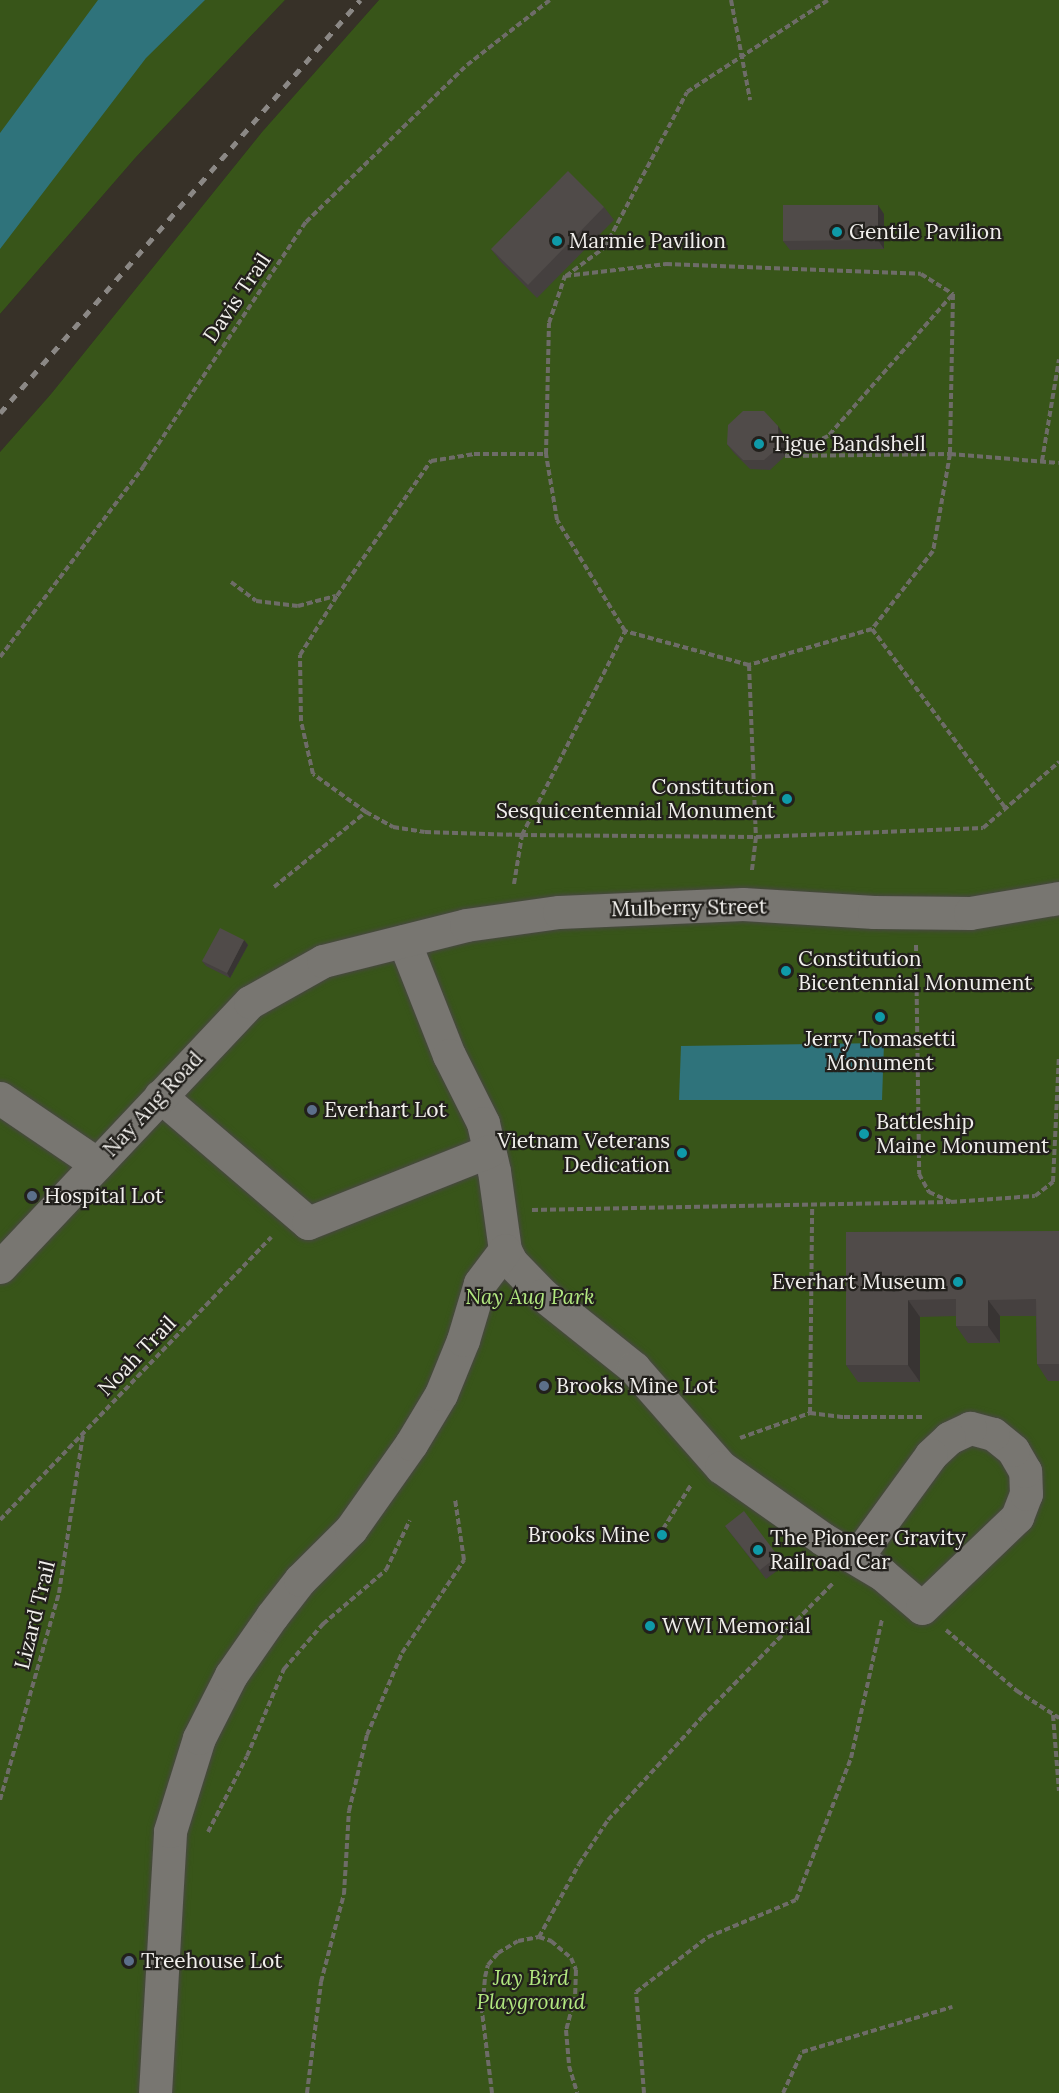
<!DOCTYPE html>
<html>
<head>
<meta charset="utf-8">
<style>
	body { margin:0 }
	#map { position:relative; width:1059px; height:2093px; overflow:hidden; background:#2c2925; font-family:Lora,serif }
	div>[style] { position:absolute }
	.built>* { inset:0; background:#373128 }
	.green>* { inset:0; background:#385519 }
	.water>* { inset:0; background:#2f737b }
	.path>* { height:4px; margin-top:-2px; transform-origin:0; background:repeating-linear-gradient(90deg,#6e6c68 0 6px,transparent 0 9px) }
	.roads { filter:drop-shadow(0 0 2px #494744) drop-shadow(0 0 2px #494744) }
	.minor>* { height:33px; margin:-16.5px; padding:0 16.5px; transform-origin:16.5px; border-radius:16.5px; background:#787671 }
	.rail>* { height:4.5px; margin-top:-2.25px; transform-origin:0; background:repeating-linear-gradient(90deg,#8b8885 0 8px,transparent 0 16px) }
	.wall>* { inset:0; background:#45403f }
	.shaded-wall>* { inset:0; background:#383433 }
	.building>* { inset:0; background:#504b49 }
	.dots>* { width:16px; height:16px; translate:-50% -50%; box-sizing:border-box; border:3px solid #22201c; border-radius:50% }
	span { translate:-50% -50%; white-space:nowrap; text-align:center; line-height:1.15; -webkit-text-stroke:4.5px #22201c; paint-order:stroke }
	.poi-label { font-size:21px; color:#f1efec }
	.left { translate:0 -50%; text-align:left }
	.right { translate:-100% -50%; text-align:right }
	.street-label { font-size:21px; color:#f1efec }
	.park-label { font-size:21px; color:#b2e880; font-style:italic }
</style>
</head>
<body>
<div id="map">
	<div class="built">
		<div style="clip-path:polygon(285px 0,379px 0,262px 132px,51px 394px,0 452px,0 314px,136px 157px)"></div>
	</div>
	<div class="green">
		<div style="clip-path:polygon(0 0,285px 0,136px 157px,0 314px)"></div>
		<div style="clip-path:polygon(379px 0,1059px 0,1059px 2093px,0 2093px,0 452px,51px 394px,262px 132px)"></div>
	</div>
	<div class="water">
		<div style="clip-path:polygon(98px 0,205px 0,146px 58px,0 249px,0 133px)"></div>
		<div style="clip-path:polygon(884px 1043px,882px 1100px,679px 1100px,681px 1046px)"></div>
	</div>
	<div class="path">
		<div style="left:731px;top:0;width:102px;rotate:79.2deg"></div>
		<div style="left:666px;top:264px;width:255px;rotate:2.2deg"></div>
		<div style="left:921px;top:274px;width:38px;rotate:32deg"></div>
		<div style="left:953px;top:294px;width:160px;rotate:91.1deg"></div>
		<div style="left:950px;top:454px;width:98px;rotate:99.9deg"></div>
		<div style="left:933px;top:551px;width:99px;rotate:128deg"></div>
		<div style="left:872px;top:629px;width:128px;rotate:163.7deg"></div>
		<div style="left:749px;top:665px;width:129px;rotate:-164.7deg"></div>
		<div style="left:625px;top:631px;width:130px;rotate:-121.5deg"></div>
		<div style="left:557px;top:520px;width:67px;rotate:-99.5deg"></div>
		<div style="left:546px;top:454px;width:131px;rotate:-88.7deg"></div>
		<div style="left:549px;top:323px;width:50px;rotate:-71.2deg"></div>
		<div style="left:565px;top:276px;width:102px;rotate:-6.8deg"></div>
		<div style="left:566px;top:276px;width:49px;rotate:-36.6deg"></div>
		<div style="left:605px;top:247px;width:175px;rotate:-62.1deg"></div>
		<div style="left:687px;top:92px;width:168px;rotate:-33.1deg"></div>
		<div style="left:952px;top:295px;width:188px;rotate:131.3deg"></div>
		<div style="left:828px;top:436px;width:47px;rotate:155.1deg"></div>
		<div style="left:785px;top:456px;width:165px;rotate:-0.7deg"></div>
		<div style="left:950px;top:454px;width:109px;rotate:4.7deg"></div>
		<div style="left:1042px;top:461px;width:103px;rotate:-80.5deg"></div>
		<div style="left:231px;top:582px;width:31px;rotate:37deg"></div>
		<div style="left:256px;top:601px;width:42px;rotate:6.8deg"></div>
		<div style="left:298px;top:606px;width:39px;rotate:-15deg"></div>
		<div style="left:872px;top:629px;width:224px;rotate:53.3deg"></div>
		<div style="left:0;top:657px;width:238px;rotate:-53deg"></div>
		<div style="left:143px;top:467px;width:294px;rotate:-56.4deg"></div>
		<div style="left:306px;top:222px;width:225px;rotate:-44.3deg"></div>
		<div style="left:467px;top:65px;width:105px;rotate:-38.1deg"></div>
		<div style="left:749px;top:665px;width:172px;rotate:87.7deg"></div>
		<div style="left:756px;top:837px;width:34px;rotate:97deg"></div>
		<div style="left:366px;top:812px;width:65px;rotate:-144.4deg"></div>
		<div style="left:313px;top:774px;width:54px;rotate:-102.8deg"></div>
		<div style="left:301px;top:721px;width:66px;rotate:-90.9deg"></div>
		<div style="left:300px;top:655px;width:70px;rotate:-57.9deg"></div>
		<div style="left:337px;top:596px;width:165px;rotate:-55.2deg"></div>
		<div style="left:431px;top:461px;width:44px;rotate:-9.2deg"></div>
		<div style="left:474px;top:454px;width:72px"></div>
		<div style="left:514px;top:884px;width:50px;rotate:-80.7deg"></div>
		<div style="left:522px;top:835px;width:229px;rotate:-63.2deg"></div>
		<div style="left:274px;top:887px;width:119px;rotate:-39.2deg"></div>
		<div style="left:366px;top:812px;width:31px;rotate:29deg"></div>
		<div style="left:393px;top:827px;width:32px;rotate:9deg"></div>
		<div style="left:425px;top:832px;width:97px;rotate:1.8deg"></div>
		<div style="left:522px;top:835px;width:234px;rotate:0.5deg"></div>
		<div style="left:756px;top:837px;width:227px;rotate:-2.3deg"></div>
		<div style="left:983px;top:828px;width:101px;rotate:-41deg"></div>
		<div style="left:916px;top:945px;width:229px;rotate:89.2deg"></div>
		<div style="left:919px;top:1174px;width:21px;rotate:61deg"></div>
		<div style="left:929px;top:1192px;width:24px;rotate:24deg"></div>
		<div style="left:951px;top:1202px;width:84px;rotate:-4.1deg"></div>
		<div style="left:1035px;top:1196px;width:23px;rotate:-38deg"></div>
		<div style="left:1053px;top:1182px;width:125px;rotate:-87.3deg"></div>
		<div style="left:532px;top:1210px;width:418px;rotate:-1.1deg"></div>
		<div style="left:810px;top:1413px;width:206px;rotate:-89.4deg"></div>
		<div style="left:740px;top:1438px;width:74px;rotate:-19.7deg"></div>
		<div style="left:810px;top:1413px;width:34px;rotate:7deg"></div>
		<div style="left:844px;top:1417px;width:78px"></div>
		<div style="left:0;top:1520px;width:392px;rotate:-46.2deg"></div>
		<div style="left:663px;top:1529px;width:52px;rotate:-57.5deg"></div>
		<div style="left:946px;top:1630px;width:94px;rotate:40.7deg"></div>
		<div style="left:1017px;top:1691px;width:50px;rotate:32.7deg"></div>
		<div style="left:1053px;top:1715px;width:76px;rotate:85.5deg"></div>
		<div style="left:0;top:1800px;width:215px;rotate:-74.1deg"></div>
		<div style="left:59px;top:1593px;width:160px;rotate:-81.4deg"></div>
		<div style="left:208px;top:1832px;width:85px;rotate:-62.8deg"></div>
		<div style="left:247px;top:1756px;width:95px;rotate:-67deg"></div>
		<div style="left:284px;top:1669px;width:60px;rotate:-49.1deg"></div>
		<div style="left:323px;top:1624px;width:83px;rotate:-40.6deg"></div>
		<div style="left:386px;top:1570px;width:55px;rotate:-64.4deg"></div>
		<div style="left:539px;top:1937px;width:83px;rotate:-61.3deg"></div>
		<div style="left:579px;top:1864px;width:53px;rotate:-56.6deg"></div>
		<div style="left:608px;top:1820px;width:139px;rotate:-47.6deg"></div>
		<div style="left:702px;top:1717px;width:187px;rotate:-45.6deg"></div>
		<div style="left:307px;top:2093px;width:112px;rotate:-82.8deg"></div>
		<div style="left:321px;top:1982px;width:91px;rotate:-75.4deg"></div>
		<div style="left:344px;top:1894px;width:83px;rotate:-86.6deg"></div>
		<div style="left:349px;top:1811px;width:78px;rotate:-76.7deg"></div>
		<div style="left:367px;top:1735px;width:89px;rotate:-66.9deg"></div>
		<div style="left:402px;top:1653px;width:112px;rotate:-56.3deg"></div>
		<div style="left:464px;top:1560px;width:62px;rotate:-98.4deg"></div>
		<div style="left:492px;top:2093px;width:82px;rotate:-97deg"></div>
		<div style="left:482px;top:2012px;width:35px;rotate:-85deg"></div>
		<div style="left:485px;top:1977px;width:12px;rotate:-76deg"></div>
		<div style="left:488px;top:1965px;width:16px;rotate:-50deg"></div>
		<div style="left:498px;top:1953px;width:23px;rotate:-31deg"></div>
		<div style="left:518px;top:1941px;width:21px;rotate:-11deg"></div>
		<div style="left:539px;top:1937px;width:13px;rotate:18deg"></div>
		<div style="left:551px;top:1941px;width:26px;rotate:40deg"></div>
		<div style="left:571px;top:1958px;width:13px;rotate:67deg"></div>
		<div style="left:576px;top:1970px;width:27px;rotate:92deg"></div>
		<div style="left:575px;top:1997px;width:34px;rotate:105deg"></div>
		<div style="left:566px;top:2030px;width:36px;rotate:85deg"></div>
		<div style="left:569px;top:2066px;width:28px;rotate:73deg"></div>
		<div style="left:644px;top:2093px;width:101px;rotate:-94.5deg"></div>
		<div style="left:636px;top:1992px;width:91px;rotate:-37.4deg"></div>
		<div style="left:708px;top:1937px;width:95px;rotate:-22.8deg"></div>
		<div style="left:796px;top:1900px;width:152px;rotate:-68.8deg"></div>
		<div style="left:851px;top:1758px;width:142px;rotate:-77.4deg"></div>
		<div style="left:783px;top:2093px;width:45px;rotate:-65.1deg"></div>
		<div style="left:802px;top:2052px;width:157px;rotate:-16.7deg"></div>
	</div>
	<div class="roads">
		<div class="minor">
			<div style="left:404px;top:941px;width:123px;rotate:68.5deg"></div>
			<div style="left:449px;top:1055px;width:76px;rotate:63.4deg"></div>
			<div style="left:483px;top:1123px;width:49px;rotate:77.1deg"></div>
			<div style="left:494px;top:1171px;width:80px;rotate:82.1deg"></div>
			<div style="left:505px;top:1250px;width:13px;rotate:63deg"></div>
			<div style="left:511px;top:1262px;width:46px;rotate:45.9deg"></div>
			<div style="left:543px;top:1295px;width:117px;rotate:38.7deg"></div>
			<div style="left:634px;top:1368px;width:132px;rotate:48.7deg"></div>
			<div style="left:721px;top:1467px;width:125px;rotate:35.2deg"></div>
			<div style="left:823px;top:1539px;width:69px;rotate:30.7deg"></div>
			<div style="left:882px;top:1574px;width:52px;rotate:40.4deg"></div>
			<div style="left:922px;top:1608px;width:132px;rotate:-43.8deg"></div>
			<div style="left:1017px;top:1517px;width:25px;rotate:-69deg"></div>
			<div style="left:1026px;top:1494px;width:23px;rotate:-92deg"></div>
			<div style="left:1025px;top:1471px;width:24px;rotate:-120deg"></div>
			<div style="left:1013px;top:1450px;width:26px;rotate:-141deg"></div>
			<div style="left:993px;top:1434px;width:24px;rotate:-165deg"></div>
			<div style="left:970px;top:1428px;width:23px;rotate:155deg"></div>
			<div style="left:949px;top:1438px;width:25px;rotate:137deg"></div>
			<div style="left:931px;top:1455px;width:127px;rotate:126.1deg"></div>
			<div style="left:160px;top:1096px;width:195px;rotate:40.6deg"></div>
			<div style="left:308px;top:1223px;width:195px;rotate:-21.7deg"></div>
			<div style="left:0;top:1098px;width:117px;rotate:34.2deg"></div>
			<div style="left:0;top:1267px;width:364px;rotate:-46.7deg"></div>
			<div style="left:250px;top:1002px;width:84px;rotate:-29.3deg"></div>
			<div style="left:323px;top:961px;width:147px;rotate:-14.1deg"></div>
			<div style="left:466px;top:925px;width:94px;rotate:-8deg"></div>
			<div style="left:559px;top:912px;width:184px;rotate:-2.5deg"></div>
			<div style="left:743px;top:904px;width:131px;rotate:3.5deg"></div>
			<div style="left:874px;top:912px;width:96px;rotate:0.6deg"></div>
			<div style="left:970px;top:913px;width:90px;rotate:-9.6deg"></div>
			<div style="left:155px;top:2093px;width:262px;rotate:-86.7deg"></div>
			<div style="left:170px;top:1831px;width:97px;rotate:-72.7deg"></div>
			<div style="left:199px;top:1738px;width:71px;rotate:-63.1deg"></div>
			<div style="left:231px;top:1675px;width:72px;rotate:-55.2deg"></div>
			<div style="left:272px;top:1616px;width:46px;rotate:-52.1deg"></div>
			<div style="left:300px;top:1580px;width:72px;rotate:-45deg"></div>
			<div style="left:351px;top:1529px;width:104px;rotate:-54.8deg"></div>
			<div style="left:411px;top:1444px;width:58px;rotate:-59deg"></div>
			<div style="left:441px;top:1394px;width:58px;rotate:-67.8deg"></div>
			<div style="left:463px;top:1340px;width:59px;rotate:-73.4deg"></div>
			<div style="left:480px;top:1283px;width:41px;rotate:-52.9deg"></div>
		</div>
	</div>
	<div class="rail">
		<div style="left:0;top:413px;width:548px;rotate:-48.92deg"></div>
	</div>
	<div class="wall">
		<div style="clip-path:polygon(604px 207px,614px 220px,537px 298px,501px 262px,491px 249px)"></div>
		<div style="clip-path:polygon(884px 214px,884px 249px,790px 250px,783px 241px)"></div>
		<div style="clip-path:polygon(784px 435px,785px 456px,770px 470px,750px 469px,734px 453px,727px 444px)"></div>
		<div style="clip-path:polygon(244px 940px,248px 945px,230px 978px,206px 966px,202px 961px)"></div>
		<div style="clip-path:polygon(1059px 1231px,1059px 1381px,1048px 1381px,1037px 1364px,1036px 1316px,1000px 1316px,1000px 1343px,968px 1343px,956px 1326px,956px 1316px,920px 1317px,920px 1382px,858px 1382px,846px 1365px,846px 1232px)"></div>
		<div style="clip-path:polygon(725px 1526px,778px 1556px,785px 1565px,766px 1579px)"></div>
	</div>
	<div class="shaded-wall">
		<div style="clip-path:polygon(878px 205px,884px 214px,884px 249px,878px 240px)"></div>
		<div style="clip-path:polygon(778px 426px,784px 435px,785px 456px,779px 447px)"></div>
		<div style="clip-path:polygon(244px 940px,248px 945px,230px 978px,227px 973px)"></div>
		<div style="clip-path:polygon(908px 1300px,920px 1317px,920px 1382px,908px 1365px)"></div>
		<div style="clip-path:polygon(988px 1300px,1000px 1316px,1000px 1343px,988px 1326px)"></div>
	</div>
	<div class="building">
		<div style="clip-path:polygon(568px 171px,604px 207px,528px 285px,491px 249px)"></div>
		<div style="clip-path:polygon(783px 205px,878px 205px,878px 240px,783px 241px)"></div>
		<div style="clip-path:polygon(743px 411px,764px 411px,778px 426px,779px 447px,764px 460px,743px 460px,727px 444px,728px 425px)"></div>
		<div style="clip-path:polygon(220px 928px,244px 940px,227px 973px,202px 961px)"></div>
		<div style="clip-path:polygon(1059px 1231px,1059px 1364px,1037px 1364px,1036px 1299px,988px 1300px,988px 1326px,956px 1326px,956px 1299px,908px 1300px,908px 1365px,846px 1365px,846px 1232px)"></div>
		<div style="clip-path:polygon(744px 1511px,778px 1556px,760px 1570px,725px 1526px)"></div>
	</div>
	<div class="dots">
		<div style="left:837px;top:232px;background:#0f9aa8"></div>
		<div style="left:557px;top:241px;background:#0f9aa8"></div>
		<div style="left:759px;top:444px;background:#0f9aa8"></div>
		<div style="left:787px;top:799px;background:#0f9aa8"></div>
		<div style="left:786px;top:971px;background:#0f9aa8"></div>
		<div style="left:880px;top:1017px;background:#0f9aa8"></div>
		<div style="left:312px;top:1110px;background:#5c6f8a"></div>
		<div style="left:864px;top:1134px;background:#0f9aa8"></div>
		<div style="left:682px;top:1153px;background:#0f9aa8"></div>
		<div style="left:32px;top:1196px;background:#5c6f8a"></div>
		<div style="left:958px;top:1282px;background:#0f9aa8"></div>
		<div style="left:544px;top:1386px;background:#5c6f8a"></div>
		<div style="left:662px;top:1535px;background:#0f9aa8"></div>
		<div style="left:758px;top:1550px;background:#0f9aa8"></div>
		<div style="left:650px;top:1626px;background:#0f9aa8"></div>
		<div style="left:129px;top:1961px;background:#5c6f8a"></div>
	</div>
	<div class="poi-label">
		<span class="left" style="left:849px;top:232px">Gentile Pavilion</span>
		<span class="left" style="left:569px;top:241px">Marmie Pavilion</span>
		<span class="left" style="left:771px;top:444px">Tigue Bandshell</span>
		<span class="right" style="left:775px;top:799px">Constitution<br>Sesquicentennial Monument</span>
		<span class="left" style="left:798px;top:971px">Constitution<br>Bicentennial Monument</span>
		<span style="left:880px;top:1051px">Jerry Tomasetti<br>Monument</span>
		<span class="left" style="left:324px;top:1110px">Everhart Lot</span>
		<span class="left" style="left:876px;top:1134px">Battleship<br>Maine Monument</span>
		<span class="right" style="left:670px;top:1153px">Vietnam Veterans<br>Dedication</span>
		<span class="left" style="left:44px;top:1196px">Hospital Lot</span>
		<span class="right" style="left:946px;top:1282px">Everhart Museum</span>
		<span class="left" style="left:556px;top:1386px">Brooks Mine Lot</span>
		<span class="right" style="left:650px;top:1535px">Brooks Mine</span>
		<span class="left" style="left:770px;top:1550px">The Pioneer Gravity<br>Railroad Car</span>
		<span class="left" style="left:662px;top:1626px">WWI Memorial</span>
		<span class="left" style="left:141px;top:1961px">Treehouse Lot</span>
	</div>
	<div class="street-label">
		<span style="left:237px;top:298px;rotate:-56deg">Davis Trail</span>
		<span style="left:689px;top:908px;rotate:-1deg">Mulberry Street</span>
		<span style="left:153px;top:1104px;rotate:-47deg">Nay Aug Road</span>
		<span style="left:137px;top:1356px;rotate:-46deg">Noah Trail</span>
		<span style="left:35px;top:1615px;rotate:-76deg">Lizard Trail</span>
	</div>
	<div class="park-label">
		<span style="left:530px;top:1297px">Nay Aug Park</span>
		<span style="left:531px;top:1990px">Jay Bird<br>Playground</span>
	</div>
</div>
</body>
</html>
